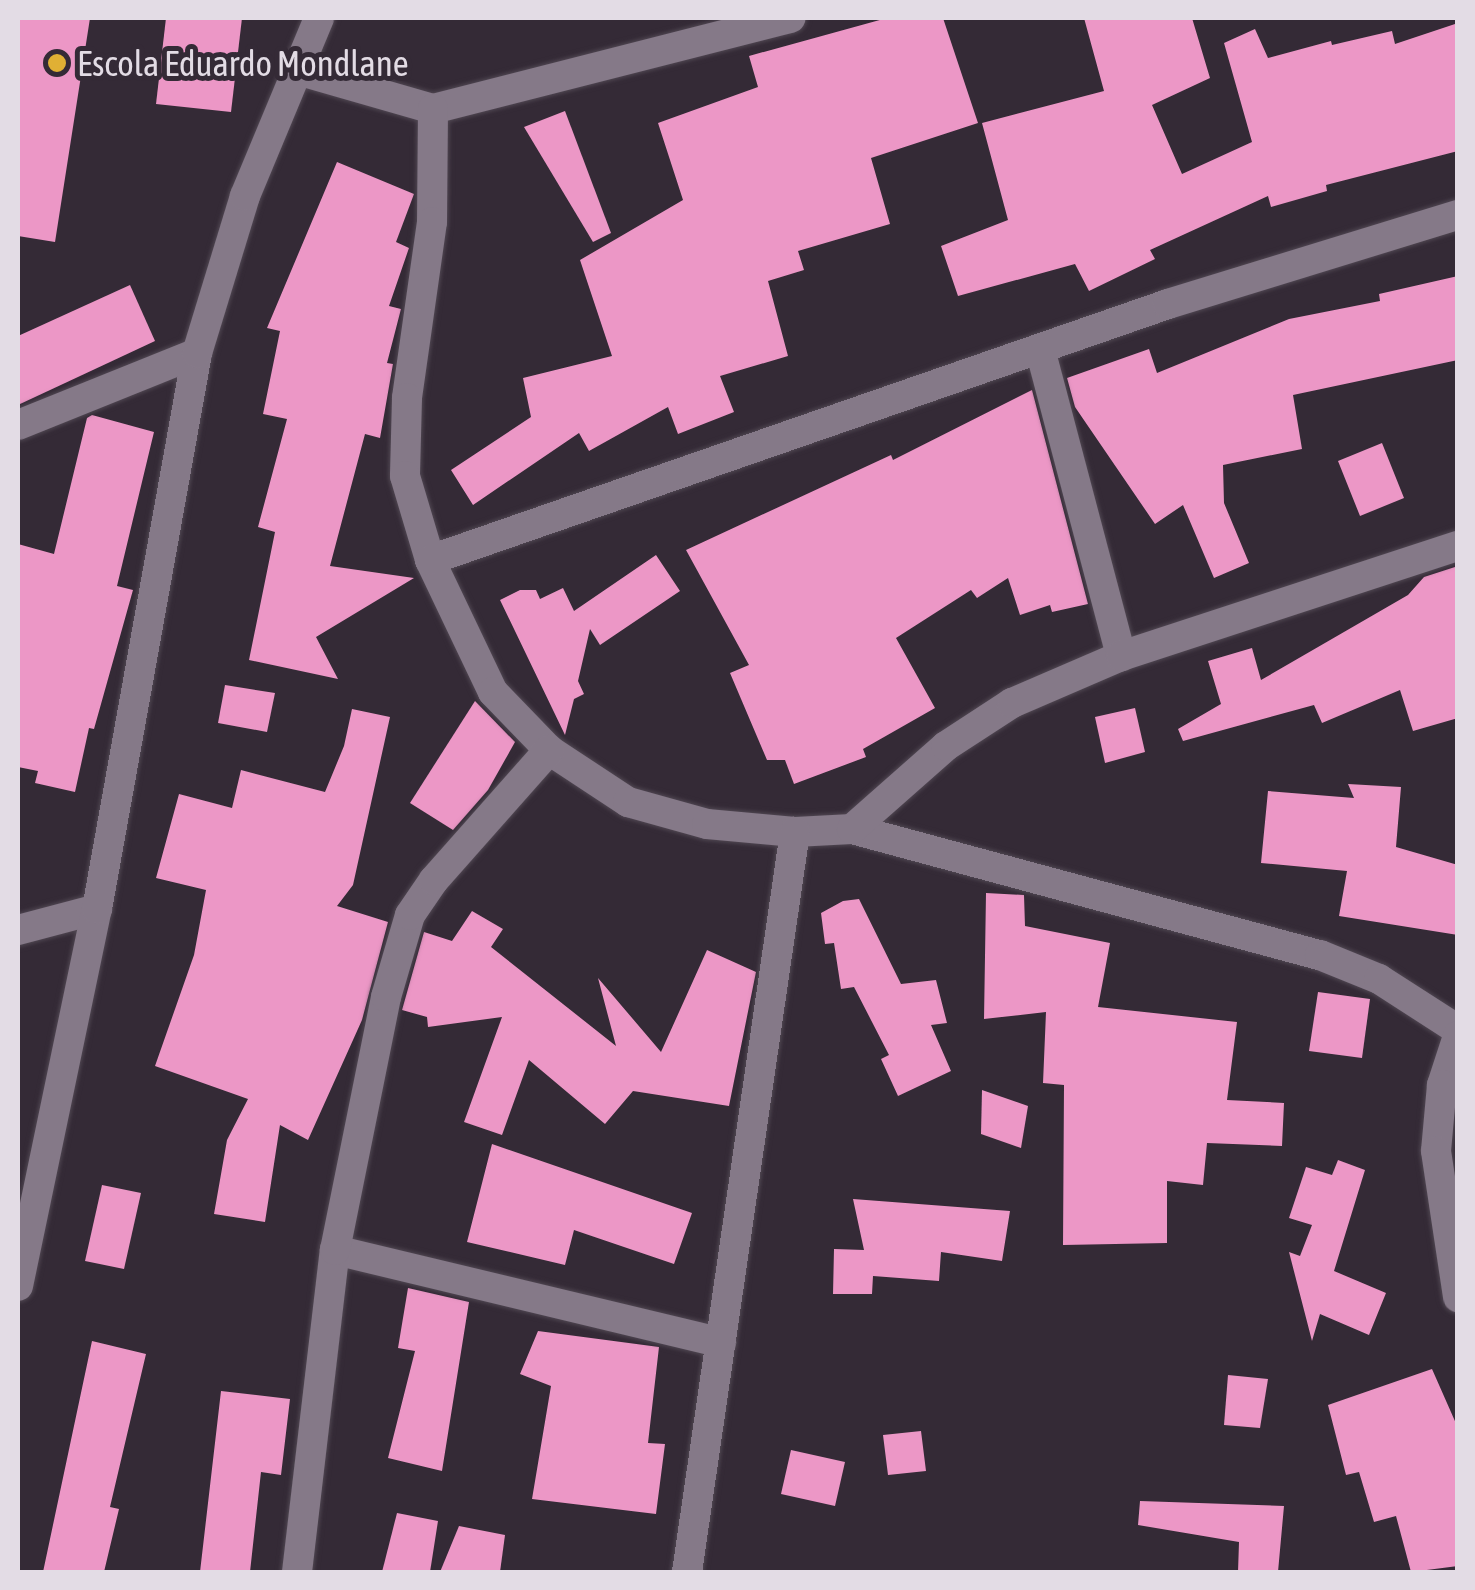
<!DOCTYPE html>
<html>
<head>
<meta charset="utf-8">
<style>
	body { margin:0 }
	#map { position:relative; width:1475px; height:1590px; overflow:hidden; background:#342a36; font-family:"Asap Condensed",sans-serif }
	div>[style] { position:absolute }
	.building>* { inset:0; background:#ec97c6 }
	.roads { filter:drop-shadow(0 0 2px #504752) drop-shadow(0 0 2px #504752) }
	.street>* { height:30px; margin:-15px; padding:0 15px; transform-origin:15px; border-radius:15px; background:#857988 }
	.dots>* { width:28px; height:28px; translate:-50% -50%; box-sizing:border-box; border:5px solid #342a36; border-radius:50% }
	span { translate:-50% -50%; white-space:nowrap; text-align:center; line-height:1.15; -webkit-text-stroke:10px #342a36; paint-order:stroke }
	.poi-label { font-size:35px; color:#e3dce5 }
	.left { translate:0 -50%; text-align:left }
	.frame { position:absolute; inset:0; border:20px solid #e3dce5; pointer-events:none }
</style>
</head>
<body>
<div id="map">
	<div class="building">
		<div style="clip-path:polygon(18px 18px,90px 18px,55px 242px,18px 236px)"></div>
		<div style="clip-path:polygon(166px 18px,242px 18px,231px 112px,156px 104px)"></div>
		<div style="clip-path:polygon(887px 18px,943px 18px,978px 123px,871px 158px,890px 224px,798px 251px,804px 270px,768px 281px,788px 356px,720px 376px,734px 412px,678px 434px,668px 407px,589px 451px,579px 433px,473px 505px,451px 470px,531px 417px,523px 378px,612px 356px,580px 260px,683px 200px,658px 123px,758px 87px,749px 56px)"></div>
		<div style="clip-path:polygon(1084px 18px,1192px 18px,1210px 78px,1152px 105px,1182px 174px,1252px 142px,1224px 43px,1255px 29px,1268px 58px,1331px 41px,1332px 45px,1392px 31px,1395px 44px,1458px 23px,1458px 151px,1326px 185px,1327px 191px,1271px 207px,1268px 196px,1150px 250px,1155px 259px,1089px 291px,1075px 264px,958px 296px,941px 246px,1008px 220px,982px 123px,1104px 91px)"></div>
		<div style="clip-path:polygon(565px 111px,611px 233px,593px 242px,524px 127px)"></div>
		<div style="clip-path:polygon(337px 162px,414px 194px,396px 242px,409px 248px,389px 306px,401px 309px,387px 363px,393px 364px,380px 438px,365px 434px,330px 566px,414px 578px,316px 637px,338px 679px,249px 660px,275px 532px,258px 527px,287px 419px,263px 414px,280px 331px,267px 328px)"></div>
		<div style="clip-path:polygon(1458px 276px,1458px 360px,1293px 395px,1302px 449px,1223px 465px,1224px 503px,1249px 563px,1214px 578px,1183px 505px,1155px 524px,1075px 407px,1067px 378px,1149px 349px,1157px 373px,1289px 319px,1380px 301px,1379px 294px)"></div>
		<div style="clip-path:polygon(130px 285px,155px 341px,18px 405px,18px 336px)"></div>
		<div style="clip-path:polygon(1032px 390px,1088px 604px,1052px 612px,1050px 605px,1020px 615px,1008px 578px,977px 598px,971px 590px,896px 638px,935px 708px,863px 749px,866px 757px,794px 784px,785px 760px,767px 760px,730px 673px,749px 665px,686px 550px,891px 455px,893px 460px)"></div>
		<div style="clip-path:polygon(92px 415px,154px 432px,117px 586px,133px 590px,94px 729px,89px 728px,75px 792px,35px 783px,38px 771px,18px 767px,18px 544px,54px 554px,87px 418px)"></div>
		<div style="clip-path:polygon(1382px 443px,1404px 498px,1360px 516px,1338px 461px)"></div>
		<div style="clip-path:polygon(656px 555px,680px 591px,600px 645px,590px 629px,578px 681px,584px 694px,574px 699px,565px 735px,500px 600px,520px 590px,536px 590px,540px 599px,563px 588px,574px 611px)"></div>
		<div style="clip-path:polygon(1458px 566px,1458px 718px,1413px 731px,1400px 690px,1322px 723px,1314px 705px,1183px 741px,1178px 729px,1221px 704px,1208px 661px,1252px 648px,1261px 680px,1408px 595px,1424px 577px)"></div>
		<div style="clip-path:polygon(225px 685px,275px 693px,267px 732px,218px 723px)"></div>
		<div style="clip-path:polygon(475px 701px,515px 742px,488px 790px,453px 830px,410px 803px)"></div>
		<div style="clip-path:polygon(1135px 708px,1145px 752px,1105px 763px,1095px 717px)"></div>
		<div style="clip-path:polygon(352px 709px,390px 717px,353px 885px,337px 906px,388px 922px,362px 1020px,308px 1140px,280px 1125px,265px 1222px,214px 1214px,227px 1140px,248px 1099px,155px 1066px,194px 955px,206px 890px,156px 878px,179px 794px,232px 808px,241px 770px,325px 792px,344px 746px)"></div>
		<div style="clip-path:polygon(1348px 784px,1401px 787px,1396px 847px,1458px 865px,1458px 935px,1339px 916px,1347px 871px,1261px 863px,1268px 791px,1354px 798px)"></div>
		<div style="clip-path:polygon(986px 893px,1024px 895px,1025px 926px,1110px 943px,1098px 1007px,1237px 1022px,1227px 1100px,1284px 1103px,1282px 1146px,1207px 1143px,1203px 1185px,1167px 1181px,1167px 1243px,1063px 1245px,1064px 1085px,1043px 1083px,1046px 1012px,984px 1019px)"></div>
		<div style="clip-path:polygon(859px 899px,901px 984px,936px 980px,947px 1023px,931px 1025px,951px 1071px,898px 1096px,881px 1059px,889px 1055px,854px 987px,841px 989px,834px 943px,825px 944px,821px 913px,843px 901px)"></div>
		<div style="clip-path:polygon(472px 911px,503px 929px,491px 947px,616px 1046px,598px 978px,661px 1052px,707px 950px,756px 972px,729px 1106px,633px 1091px,605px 1124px,529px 1060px,502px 1135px,464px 1122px,502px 1017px,428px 1027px,427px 1017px,402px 1010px,424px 932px,452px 941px)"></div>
		<div style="clip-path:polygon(1318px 992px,1370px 999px,1362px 1058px,1309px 1051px)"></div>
		<div style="clip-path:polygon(982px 1090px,1028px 1106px,1021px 1148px,981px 1134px)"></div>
		<div style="clip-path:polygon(492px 1144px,692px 1213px,674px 1264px,574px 1230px,565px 1265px,467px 1242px)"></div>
		<div style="clip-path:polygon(1338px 1160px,1365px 1170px,1334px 1271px,1386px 1293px,1369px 1335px,1320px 1314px,1312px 1341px,1289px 1252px,1300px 1256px,1312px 1225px,1289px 1218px,1306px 1167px,1332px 1175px)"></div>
		<div style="clip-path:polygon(102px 1185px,141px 1193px,124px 1269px,85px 1261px)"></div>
		<div style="clip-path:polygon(853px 1199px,1010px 1211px,1002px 1261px,941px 1252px,939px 1281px,873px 1276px,872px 1294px,833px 1294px,834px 1249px,864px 1250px)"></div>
		<div style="clip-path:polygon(408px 1288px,469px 1302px,442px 1471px,388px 1458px,415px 1351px,398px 1348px)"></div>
		<div style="clip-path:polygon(538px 1331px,659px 1347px,648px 1443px,665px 1444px,656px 1514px,532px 1499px,551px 1386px,520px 1374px)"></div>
		<div style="clip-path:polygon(92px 1341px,146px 1354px,110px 1507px,119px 1509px,104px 1572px,43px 1572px)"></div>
		<div style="clip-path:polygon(1432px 1369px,1458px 1428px,1458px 1566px,1411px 1572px,1396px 1516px,1374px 1522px,1359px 1472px,1346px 1475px,1328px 1405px)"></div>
		<div style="clip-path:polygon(1228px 1375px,1268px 1379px,1260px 1428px,1224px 1425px)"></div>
		<div style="clip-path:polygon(221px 1391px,290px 1399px,281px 1475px,261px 1472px,250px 1572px,200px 1572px)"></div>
		<div style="clip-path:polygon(921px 1431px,926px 1471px,888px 1475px,883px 1435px)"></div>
		<div style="clip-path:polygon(791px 1450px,845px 1462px,835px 1506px,781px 1494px)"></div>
		<div style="clip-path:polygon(1140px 1501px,1284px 1506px,1278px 1572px,1238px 1572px,1239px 1542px,1138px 1525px)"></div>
		<div style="clip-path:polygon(397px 1513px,438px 1521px,430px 1572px,382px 1572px)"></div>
		<div style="clip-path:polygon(459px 1526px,505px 1535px,500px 1572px,440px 1572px)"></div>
	</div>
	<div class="roads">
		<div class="street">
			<div style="left:294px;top:69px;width:145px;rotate:16.1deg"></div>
			<div style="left:433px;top:109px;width:369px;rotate:-14.3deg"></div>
			<div style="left:433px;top:109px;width:113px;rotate:90.5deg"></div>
			<div style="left:432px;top:222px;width:178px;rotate:98.1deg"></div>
			<div style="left:407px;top:398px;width:78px;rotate:91.5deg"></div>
			<div style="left:405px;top:476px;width:88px;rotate:73.4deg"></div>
			<div style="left:430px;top:560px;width:146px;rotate:64.5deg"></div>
			<div style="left:493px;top:692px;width:81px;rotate:46deg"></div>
			<div style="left:549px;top:750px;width:95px;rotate:33.4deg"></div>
			<div style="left:628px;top:802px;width:82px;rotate:15.6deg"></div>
			<div style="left:707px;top:824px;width:88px;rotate:5.2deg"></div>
			<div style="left:795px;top:832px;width:57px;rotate:-3deg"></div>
			<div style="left:852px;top:829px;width:485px;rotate:15.1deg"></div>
			<div style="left:1320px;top:955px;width:64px;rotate:22.1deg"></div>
			<div style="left:1379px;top:979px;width:94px;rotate:32.8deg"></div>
			<div style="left:1040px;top:349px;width:318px;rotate:75.2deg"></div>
			<div style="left:18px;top:425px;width:193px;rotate:-21.9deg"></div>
			<div style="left:430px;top:560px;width:781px;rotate:-19.13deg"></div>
			<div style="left:1168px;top:304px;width:303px;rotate:-17.1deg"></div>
			<div style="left:852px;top:829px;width:125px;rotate:-41.4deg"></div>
			<div style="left:946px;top:746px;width:79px;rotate:-33.1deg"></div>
			<div style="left:1012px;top:703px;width:119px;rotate:-23.3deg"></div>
			<div style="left:1121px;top:656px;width:354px;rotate:-18.1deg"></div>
			<div style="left:18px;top:930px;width:82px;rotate:-14.9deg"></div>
			<div style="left:1458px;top:1036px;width:52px;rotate:108.1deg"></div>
			<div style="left:1442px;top:1085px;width:66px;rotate:95.2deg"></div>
			<div style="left:1436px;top:1151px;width:148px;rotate:81.4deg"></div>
			<div style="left:335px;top:1250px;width:397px;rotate:13.5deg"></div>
			<div style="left:18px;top:1286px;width:385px;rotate:-78.2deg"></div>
			<div style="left:97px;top:909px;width:565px;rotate:-79.8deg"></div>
			<div style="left:197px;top:353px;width:164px;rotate:-73deg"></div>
			<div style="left:245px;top:196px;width:193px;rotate:-67.4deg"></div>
			<div style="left:297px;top:1572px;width:324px;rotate:-83.3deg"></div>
			<div style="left:335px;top:1250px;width:258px;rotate:-78.6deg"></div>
			<div style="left:386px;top:997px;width:85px;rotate:-73.7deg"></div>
			<div style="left:410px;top:915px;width:42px;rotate:-55.6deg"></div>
			<div style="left:434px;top:880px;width:174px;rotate:-48.5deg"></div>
			<div style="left:687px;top:1572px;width:748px;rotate:-81.7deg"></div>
		</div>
	</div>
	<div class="dots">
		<div style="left:57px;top:63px;background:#e0b034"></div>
	</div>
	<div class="poi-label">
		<span class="left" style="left:77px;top:63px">Escola Eduardo Mondlane</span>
	</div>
	<div class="frame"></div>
</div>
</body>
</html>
